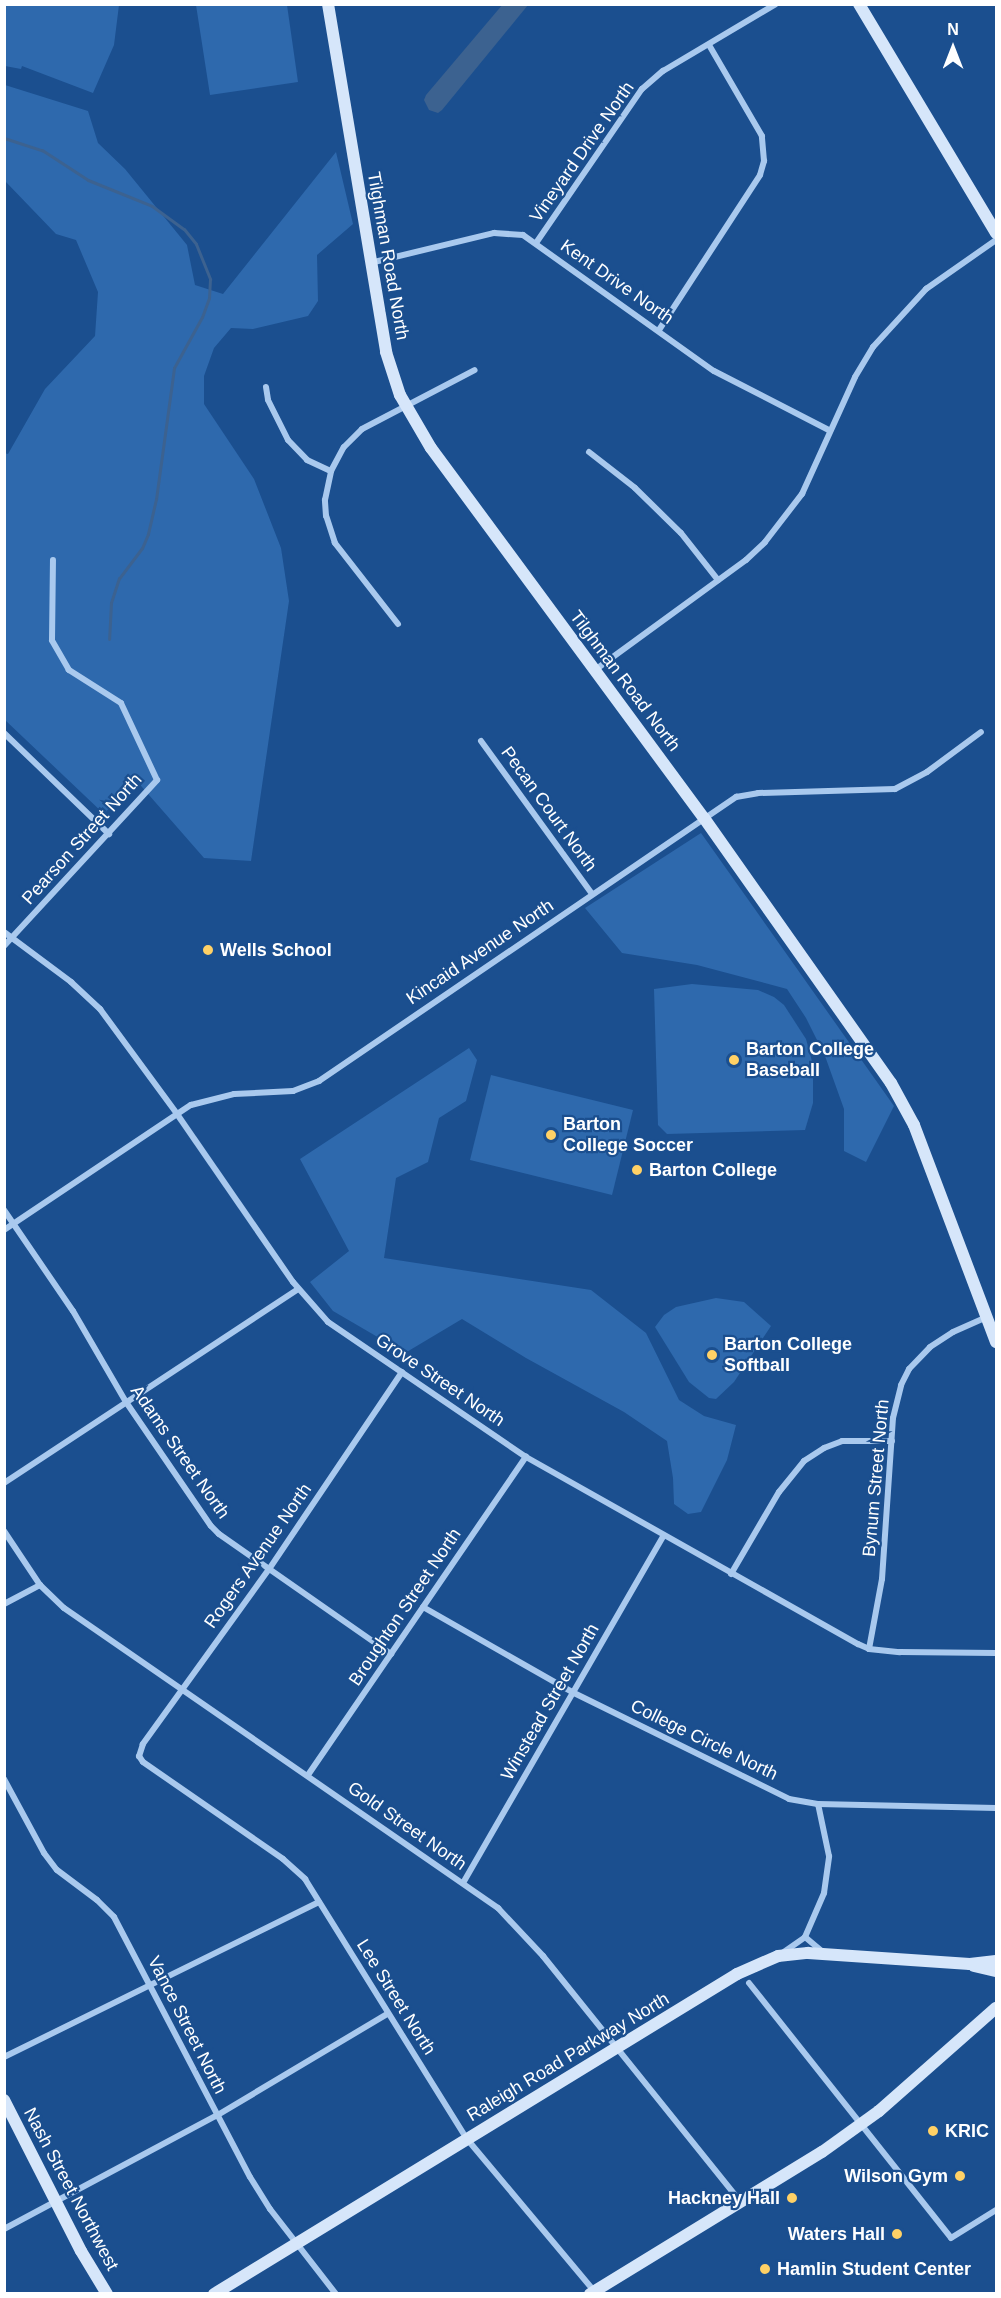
<!DOCTYPE html>
<html>
<head>
<meta charset="utf-8">
<style>
	body { margin:0 }
	#map { position:relative; width:1001px; height:2298px; overflow:hidden; background:#1b4f8f; font-family:Arial,sans-serif }
	div>[style] { position:absolute }
	.green>* { inset:0; background:#2e69ad }
	.water>* { inset:0; background:#3c6290 }
	.stream>* { height:3px; margin:-1.5px; padding:0 1.5px; transform-origin:1.5px; border-radius:1.5px; background:#3c6290 }
	.street>* { height:6px; margin:-3px; padding:0 3px; transform-origin:3px; border-radius:3px; background:#a9c9ee }
	.secondary>* { height:12px; margin:-6px; padding:0 6px; transform-origin:6px; border-radius:6px; background:#d6e6fa }
	.dots>* { width:16px; height:16px; translate:-50% -50%; box-sizing:border-box; border:3px solid #1b4f8f; border-radius:50% }
	span { translate:-50% -50%; white-space:nowrap; text-align:center; line-height:1.15; -webkit-text-stroke:4.5px #1b4f8f; paint-order:stroke }
	.street-label { font-size:18px; color:#fff }
	.poi-label { font-size:18px; color:#fff; font-weight:700 }
	.left { translate:0 -50%; text-align:left }
	.right { translate:-100% -50%; text-align:right }
	.frame { position:absolute; inset:0; border:6px solid #fff; pointer-events:none }
	.north { position:absolute; left:923px; top:18px; width:60px; height:60px; -webkit-text-stroke:4px #1b4f8f; paint-order:stroke; rotate:0deg; font-size:16px; font-weight:700; line-height:24px; text-align:center; color:#fff }
	.north::after { content:''; display:block; margin:auto; width:21px; height:27px; background:#fff; clip-path:polygon(50% 0,100% 100%,50% 72%,0 100%) }
</style>
</head>
<body>
<div id="map">
	<div class="green">
		<div style="clip-path:polygon(4px 5px,119px 5px,114px 45px,93px 93px,22px 66px,21px 69px,5px 66px)"></div>
		<div style="clip-path:polygon(196px 5px,287px 5px,298px 82px,210px 95px)"></div>
		<div style="clip-path:polygon(5px 85px,88px 111px,98px 143px,125px 169px,187px 245px,195px 285px,223px 294px,336px 152px,353px 224px,317px 255px,318px 301px,308px 316px,253px 329px,231px 328px,214px 348px,204px 376px,204px 404px,254px 479px,281px 548px,289px 601px,251px 861px,204px 858px,135px 779px,104px 814px,5px 720px,4px 453px,8px 454px,45px 389px,95px 336px,98px 292px,76px 240px,56px 234px,5px 181px)"></div>
		<div style="clip-path:polygon(701px 833px,894px 1106px,866px 1162px,844px 1151px,844px 1109px,825px 1056px,806px 1018px,787px 989px,697px 965px,622px 953px,585px 908px)"></div>
		<div style="clip-path:polygon(692px 984px,758px 990px,774px 997px,784px 1005px,806px 1039px,813px 1065px,813px 1103px,805px 1130px,667px 1134px,658px 1125px,654px 989px)"></div>
		<div style="clip-path:polygon(469px 1048px,477px 1060px,466px 1101px,439px 1118px,428px 1162px,396px 1178px,384px 1258px,591px 1290px,646px 1333px,679px 1400px,704px 1416px,736px 1425px,727px 1460px,701px 1512px,688px 1514px,674px 1504px,673px 1478px,667px 1441px,624px 1412px,526px 1358px,462px 1319px,405px 1353px,333px 1311px,310px 1282px,349px 1251px,300px 1159px)"></div>
		<div style="clip-path:polygon(491px 1075px,633px 1110px,612px 1195px,470px 1160px)"></div>
		<div style="clip-path:polygon(716px 1298px,744px 1302px,771px 1326px,734px 1382px,716px 1399px,709px 1398px,689px 1382px,655px 1327px,664px 1315px,676px 1307px)"></div>
	</div>
	<div class="water">
		<div style="clip-path:polygon(503px 4px,528px 5px,442px 110px,438px 113px,429px 110px,424px 100px,426px 95px)"></div>
	</div>
	<div class="stream">
		<div style="left:4px;top:138px;width:40px;rotate:18deg"></div>
		<div style="left:42px;top:150px;width:55px;rotate:33.1deg"></div>
		<div style="left:88px;top:180px;width:69px;rotate:22.1deg"></div>
		<div style="left:152px;top:206px;width:39px;rotate:36deg"></div>
		<div style="left:184px;top:229px;width:19px;rotate:51deg"></div>
		<div style="left:196px;top:244px;width:38px;rotate:68deg"></div>
		<div style="left:210px;top:279px;width:19px;rotate:93deg"></div>
		<div style="left:209px;top:298px;width:20px;rotate:110deg"></div>
		<div style="left:202px;top:317px;width:58px;rotate:118.8deg"></div>
		<div style="left:174px;top:368px;width:132px;rotate:97.8deg"></div>
		<div style="left:156px;top:499px;width:36px;rotate:103deg"></div>
		<div style="left:148px;top:534px;width:15px;rotate:113deg"></div>
		<div style="left:142px;top:548px;width:38px;rotate:127deg"></div>
		<div style="left:119px;top:578px;width:26px;rotate:108deg"></div>
		<div style="left:111px;top:603px;width:36px;rotate:93deg"></div>
	</div>
	<div class="street">
		<div style="left:536px;top:243px;width:187px;rotate:-55.5deg"></div>
		<div style="left:642px;top:89px;width:28px;rotate:-41deg"></div>
		<div style="left:663px;top:71px;width:131px;rotate:-30.7deg"></div>
		<div style="left:370px;top:263px;width:128px;rotate:-13.6deg"></div>
		<div style="left:494px;top:233px;width:29px;rotate:4deg"></div>
		<div style="left:523px;top:235px;width:234px;rotate:35.5deg"></div>
		<div style="left:714px;top:371px;width:129px;rotate:27.2deg"></div>
		<div style="left:659px;top:330px;width:185px;rotate:-56.9deg"></div>
		<div style="left:760px;top:175px;width:15px;rotate:-74deg"></div>
		<div style="left:764px;top:161px;width:25px;rotate:-95deg"></div>
		<div style="left:762px;top:136px;width:105px;rotate:-120.2deg"></div>
		<div style="left:266px;top:387px;width:13px;rotate:81deg"></div>
		<div style="left:268px;top:400px;width:45px;rotate:63.4deg"></div>
		<div style="left:288px;top:440px;width:28px;rotate:46deg"></div>
		<div style="left:307px;top:460px;width:26px;rotate:25deg"></div>
		<div style="left:589px;top:452px;width:58px;rotate:38deg"></div>
		<div style="left:635px;top:488px;width:64px;rotate:44.4deg"></div>
		<div style="left:681px;top:533px;width:60px;rotate:51.8deg"></div>
		<div style="left:398px;top:624px;width:103px;rotate:-127.9deg"></div>
		<div style="left:335px;top:543px;width:28px;rotate:-108deg"></div>
		<div style="left:326px;top:516px;width:16px;rotate:-94deg"></div>
		<div style="left:325px;top:500px;width:30px;rotate:-78deg"></div>
		<div style="left:331px;top:471px;width:27px;rotate:-62deg"></div>
		<div style="left:344px;top:447px;width:25px;rotate:-45deg"></div>
		<div style="left:362px;top:429px;width:127px;rotate:-27.6deg"></div>
		<div style="left:595px;top:670px;width:187px;rotate:-36.1deg"></div>
		<div style="left:746px;top:560px;width:26px;rotate:-43deg"></div>
		<div style="left:765px;top:542px;width:61px;rotate:-52.4deg"></div>
		<div style="left:802px;top:494px;width:128px;rotate:-65.6deg"></div>
		<div style="left:855px;top:377px;width:35px;rotate:-59deg"></div>
		<div style="left:873px;top:347px;width:79px;rotate:-47.6deg"></div>
		<div style="left:926px;top:289px;width:85px;rotate:-35deg"></div>
		<div style="left:4px;top:733px;width:146px;rotate:43.9deg"></div>
		<div style="left:481px;top:741px;width:189px;rotate:54deg"></div>
		<div style="left:4px;top:932px;width:84px;rotate:36.7deg"></div>
		<div style="left:71px;top:982px;width:40px;rotate:43deg"></div>
		<div style="left:100px;top:1009px;width:130px;rotate:53.7deg"></div>
		<div style="left:177px;top:1114px;width:204px;rotate:55.4deg"></div>
		<div style="left:293px;top:1282px;width:53px;rotate:48.8deg"></div>
		<div style="left:328px;top:1322px;width:240px;rotate:34.3deg"></div>
		<div style="left:526px;top:1457px;width:381px;rotate:29.4deg"></div>
		<div style="left:858px;top:1644px;width:12px;rotate:24deg"></div>
		<div style="left:869px;top:1649px;width:31px;rotate:6deg"></div>
		<div style="left:900px;top:1652px;width:96px;rotate:0.6deg"></div>
		<div style="left:4px;top:946px;width:226px;rotate:-47.3deg"></div>
		<div style="left:157px;top:780px;width:85px;rotate:-115.1deg"></div>
		<div style="left:121px;top:703px;width:62px;rotate:-147.6deg"></div>
		<div style="left:69px;top:670px;width:34px;rotate:-120deg"></div>
		<div style="left:52px;top:640px;width:80px;rotate:-89.3deg"></div>
		<div style="left:4px;top:1210px;width:122px;rotate:55.7deg"></div>
		<div style="left:73px;top:1311px;width:105px;rotate:59.8deg"></div>
		<div style="left:126px;top:1402px;width:150px;rotate:55.6deg"></div>
		<div style="left:211px;top:1526px;width:11px;rotate:45deg"></div>
		<div style="left:219px;top:1534px;width:210px;rotate:34.9deg"></div>
		<div style="left:4px;top:1230px;width:225px;rotate:-33.8deg"></div>
		<div style="left:191px;top:1105px;width:44px;rotate:-14.3deg"></div>
		<div style="left:234px;top:1094px;width:59px;rotate:-2.9deg"></div>
		<div style="left:293px;top:1091px;width:28px;rotate:-21deg"></div>
		<div style="left:319px;top:1081px;width:505px;rotate:-34.26deg"></div>
		<div style="left:736px;top:797px;width:22px;rotate:-10deg"></div>
		<div style="left:758px;top:793px;width:137px;rotate:-1.7deg"></div>
		<div style="left:895px;top:789px;width:36px;rotate:-28deg"></div>
		<div style="left:927px;top:772px;width:67px;rotate:-36.5deg"></div>
		<div style="left:402px;top:1372px;width:238px;rotate:124deg"></div>
		<div style="left:269px;top:1569px;width:216px;rotate:125.8deg"></div>
		<div style="left:143px;top:1744px;width:13px;rotate:108deg"></div>
		<div style="left:139px;top:1756px;width:7px;rotate:56deg"></div>
		<div style="left:143px;top:1762px;width:170px;rotate:34.7deg"></div>
		<div style="left:283px;top:1859px;width:30px;rotate:42deg"></div>
		<div style="left:305px;top:1879px;width:306px;rotate:58.1deg"></div>
		<div style="left:467px;top:2139px;width:198px;rotate:50.1deg"></div>
		<div style="left:4px;top:1483px;width:352px;rotate:-33.4deg"></div>
		<div style="left:4px;top:1531px;width:65px;rotate:56.3deg"></div>
		<div style="left:40px;top:1585px;width:33px;rotate:44deg"></div>
		<div style="left:64px;top:1608px;width:528px;rotate:34.65deg"></div>
		<div style="left:498px;top:1908px;width:66px;rotate:46.8deg"></div>
		<div style="left:543px;top:1956px;width:316px;rotate:51.2deg"></div>
		<div style="left:731px;top:1574px;width:95px;rotate:-59.7deg"></div>
		<div style="left:779px;top:1492px;width:40px;rotate:-51deg"></div>
		<div style="left:804px;top:1461px;width:24px;rotate:-33deg"></div>
		<div style="left:824px;top:1448px;width:19px;rotate:-21deg"></div>
		<div style="left:842px;top:1441px;width:50px"></div>
		<div style="left:4px;top:1604px;width:41px;rotate:-27.8deg"></div>
		<div style="left:423px;top:1607px;width:172px;rotate:29.7deg"></div>
		<div style="left:572px;top:1692px;width:242px;rotate:26.2deg"></div>
		<div style="left:789px;top:1799px;width:29px;rotate:10deg"></div>
		<div style="left:818px;top:1804px;width:178px;rotate:1.3deg"></div>
		<div style="left:869px;top:1649px;width:71px;rotate:-79.5deg"></div>
		<div style="left:882px;top:1579px;width:161px;rotate:-86.1deg"></div>
		<div style="left:893px;top:1418px;width:34px;rotate:-76deg"></div>
		<div style="left:901px;top:1385px;width:18px;rotate:-63deg"></div>
		<div style="left:909px;top:1369px;width:30px;rotate:-46deg"></div>
		<div style="left:930px;top:1347px;width:27px;rotate:-33deg"></div>
		<div style="left:953px;top:1332px;width:37px;rotate:-24deg"></div>
		<div style="left:308px;top:1775px;width:386px;rotate:-55.6deg"></div>
		<div style="left:4px;top:1779px;width:84px;rotate:61.6deg"></div>
		<div style="left:44px;top:1853px;width:21px;rotate:53deg"></div>
		<div style="left:57px;top:1870px;width:50px;rotate:36.9deg"></div>
		<div style="left:97px;top:1900px;width:24px;rotate:45deg"></div>
		<div style="left:114px;top:1917px;width:293px;rotate:62.4deg"></div>
		<div style="left:250px;top:2177px;width:38px;rotate:58deg"></div>
		<div style="left:270px;top:2209px;width:108px;rotate:52.2deg"></div>
		<div style="left:463px;top:1883px;width:401px;rotate:-60deg"></div>
		<div style="left:805px;top:1937px;width:23px;rotate:40deg"></div>
		<div style="left:781px;top:1954px;width:29px;rotate:-35deg"></div>
		<div style="left:805px;top:1937px;width:48px;rotate:-66.6deg"></div>
		<div style="left:824px;top:1893px;width:37px;rotate:-82deg"></div>
		<div style="left:829px;top:1856px;width:53px;rotate:-101.9deg"></div>
		<div style="left:749px;top:1983px;width:325px;rotate:51.6deg"></div>
		<div style="left:951px;top:2238px;width:53px;rotate:-31.9deg"></div>
		<div style="left:4px;top:2057px;width:351px;rotate:-26.2deg"></div>
		<div style="left:4px;top:2229px;width:240px;rotate:-28.1deg"></div>
		<div style="left:216px;top:2116px;width:199px;rotate:-30.8deg"></div>
	</div>
	<div class="secondary">
		<div style="left:328px;top:4px;width:353px;rotate:80.5deg"></div>
		<div style="left:386px;top:352px;width:45px;rotate:72deg"></div>
		<div style="left:400px;top:395px;width:61px;rotate:59.7deg"></div>
		<div style="left:431px;top:448px;width:460px;rotate:53.6deg"></div>
		<div style="left:704px;top:818px;width:324px;rotate:54.8deg"></div>
		<div style="left:891px;top:1083px;width:48px;rotate:61.3deg"></div>
		<div style="left:914px;top:1125px;width:232px;rotate:69.3deg"></div>
		<div style="left:859px;top:4px;width:267px;rotate:59.1deg"></div>
		<div style="left:974px;top:1966px;width:23px;rotate:13deg"></div>
		<div style="left:4px;top:2100px;width:169px;rotate:63deg"></div>
		<div style="left:81px;top:2251px;width:50px;rotate:58.8deg"></div>
		<div style="left:214px;top:2294px;width:613px;rotate:-31.46deg"></div>
		<div style="left:737px;top:1974px;width:45px;rotate:-23.7deg"></div>
		<div style="left:778px;top:1956px;width:30px;rotate:-6deg"></div>
		<div style="left:808px;top:1953px;width:162px;rotate:3.9deg"></div>
		<div style="left:970px;top:1964px;width:26px;rotate:-7deg"></div>
		<div style="left:590px;top:2294px;width:272px;rotate:-31.5deg"></div>
		<div style="left:822px;top:2152px;width:70px;rotate:-35.7deg"></div>
		<div style="left:879px;top:2111px;width:156px;rotate:-41.4deg"></div>
	</div>
	<div class="dots">
		<div style="left:208px;top:950px;background:#ffd166"></div>
		<div style="left:734px;top:1060px;background:#ffd166"></div>
		<div style="left:551px;top:1135px;background:#ffd166"></div>
		<div style="left:637px;top:1170px;background:#ffd166"></div>
		<div style="left:712px;top:1355px;background:#ffd166"></div>
		<div style="left:933px;top:2131px;background:#ffd166"></div>
		<div style="left:960px;top:2176px;background:#ffd166"></div>
		<div style="left:792px;top:2198px;background:#ffd166"></div>
		<div style="left:897px;top:2234px;background:#ffd166"></div>
		<div style="left:765px;top:2269px;background:#ffd166"></div>
	</div>
	<div class="street-label">
		<span style="left:582px;top:152px;rotate:-55deg">Vineyard Drive North</span>
		<span style="left:388px;top:256px;rotate:80deg">Tilghman Road North</span>
		<span style="left:617px;top:282px;rotate:35deg">Kent Drive North</span>
		<span style="left:625px;top:681px;rotate:53deg">Tilghman Road North</span>
		<span style="left:549px;top:809px;rotate:54deg">Pecan Court North</span>
		<span style="left:82px;top:839px;rotate:-48deg">Pearson Street North</span>
		<span style="left:480px;top:952px;rotate:-34deg">Kincaid Avenue North</span>
		<span style="left:440px;top:1380px;rotate:34deg">Grove Street North</span>
		<span style="left:180px;top:1452px;rotate:55deg">Adams Street North</span>
		<span style="left:876px;top:1478px;rotate:-85deg">Bynum Street North</span>
		<span style="left:258px;top:1556px;rotate:-55deg">Rogers Avenue North</span>
		<span style="left:405px;top:1607px;rotate:-56deg">Broughton Street North</span>
		<span style="left:550px;top:1702px;rotate:-60deg">Winstead Street North</span>
		<span style="left:704px;top:1740px;rotate:26deg">College Circle North</span>
		<span style="left:407px;top:1826px;rotate:35deg">Gold Street North</span>
		<span style="left:396px;top:1997px;rotate:58deg">Lee Street North</span>
		<span style="left:187px;top:2025px;rotate:63deg">Vance Street North</span>
		<span style="left:568px;top:2057px;rotate:-31deg">Raleigh Road Parkway North</span>
		<span style="left:71px;top:2189px;rotate:62deg">Nash Street Northwest</span>
	</div>
	<div class="poi-label">
		<span class="left" style="left:220px;top:950px">Wells School</span>
		<span class="left" style="left:746px;top:1060px">Barton College<br>Baseball</span>
		<span class="left" style="left:563px;top:1135px">Barton<br>College Soccer</span>
		<span class="left" style="left:649px;top:1170px">Barton College</span>
		<span class="left" style="left:724px;top:1355px">Barton College<br>Softball</span>
		<span class="left" style="left:945px;top:2131px">KRIC</span>
		<span class="right" style="left:948px;top:2176px">Wilson Gym</span>
		<span class="right" style="left:780px;top:2198px">Hackney Hall</span>
		<span class="right" style="left:885px;top:2234px">Waters Hall</span>
		<span class="left" style="left:777px;top:2269px">Hamlin Student Center</span>
	</div>
	<div class="frame"></div>
	<div class="north">N</div>
</div>
</body>
</html>
